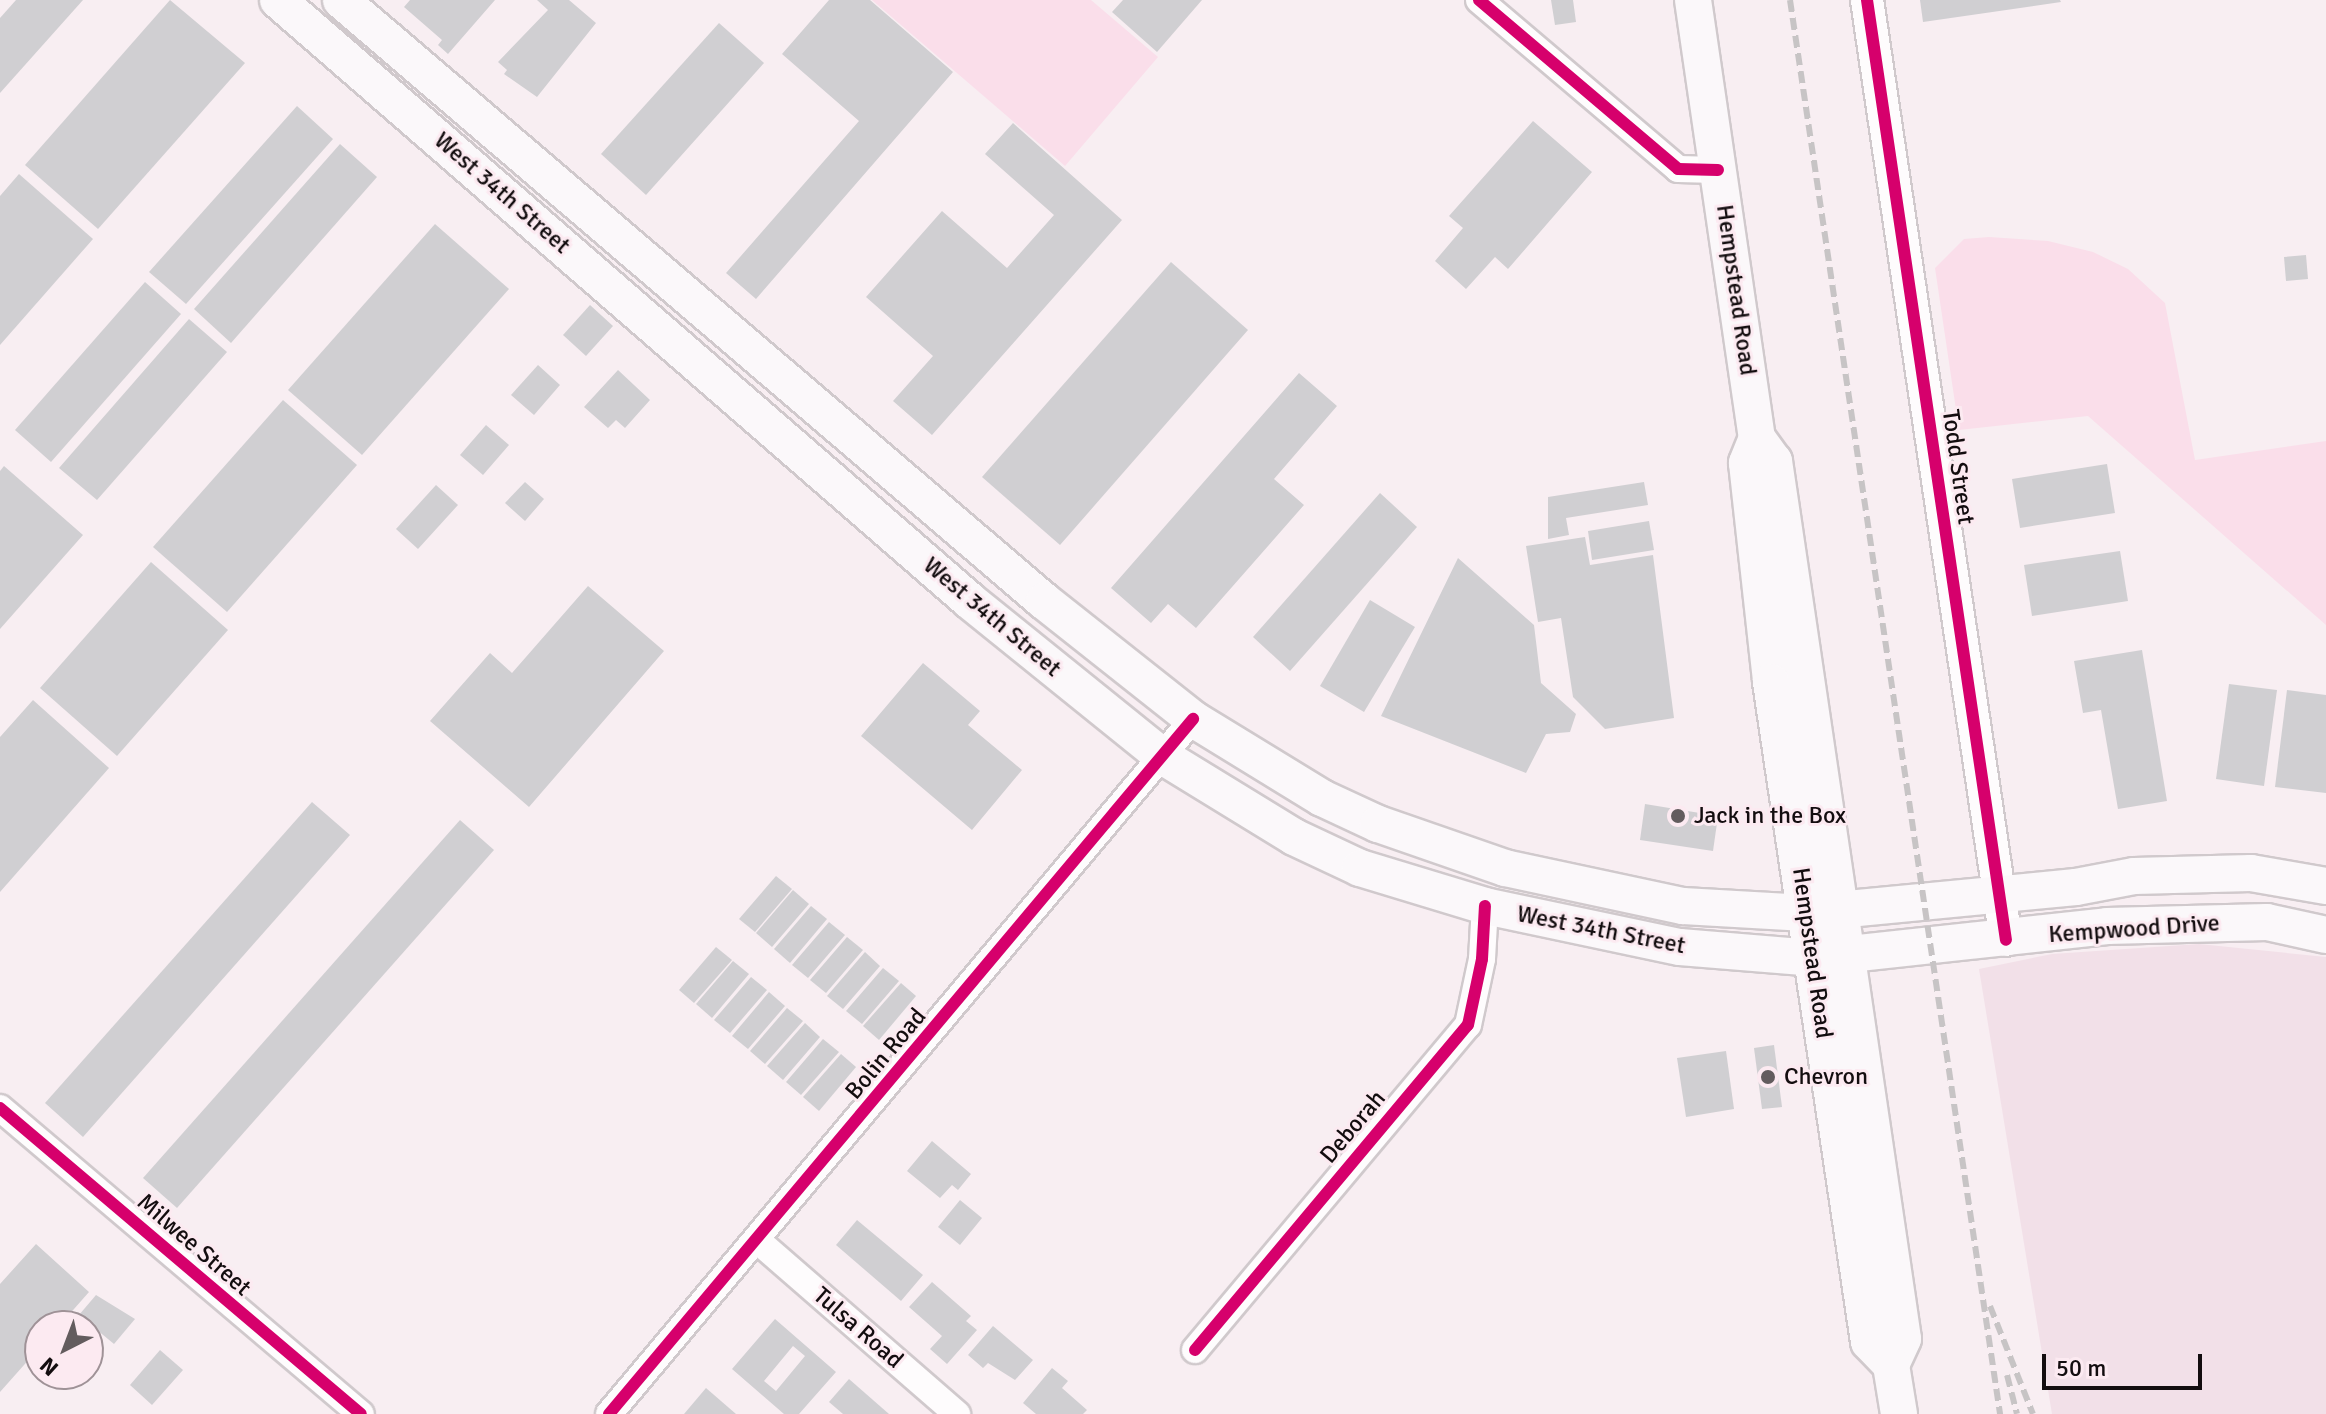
<!DOCTYPE html>
<html>
<head>
<meta charset="utf-8">
<style>
	body { margin:0 }
	#map { position:relative; width:2326px; height:1414px; overflow:hidden; background:#f8eef2; font-family:Signika,sans-serif }
	div>[style] { position:absolute }
	[style*='--x'] { left:calc(var(--x)*1px); top:calc(var(--y)*1px); width:calc(var(--w)*1px); rotate:calc(var(--a)*1deg) }
	.built>* { inset:0; background:#f2e0e8 }
	.green>* { inset:0; background:#fadeea }
	.building>* { inset:0; background:#d0cfd2 }
	.roads { filter:drop-shadow(2px 0 #d0c9cc) drop-shadow(-2px 0 #d0c9cc) drop-shadow(0 2px #d0c9cc) drop-shadow(0 -2px #d0c9cc) }
	.minor>* { height:26px; margin:-13px; padding:0 13px; transform-origin:13px; border-radius:13px; background:#fefcfd }
	.tertiary>* { height:32px; margin:-16px; padding:0 16px; transform-origin:16px; border-radius:16px; background:#fefcfd }
	.secondary>* { height:36px; margin:-18px; padding:0 18px; transform-origin:18px; border-radius:18px; background:#fbf8fa }
	.rail>* { height:6px; margin-top:-3px; transform-origin:0; background:repeating-linear-gradient(90deg,#c7c4c5 0 12px,transparent 0 18px) }
	.cycleway>* { height:12px; margin:-6px; padding:0 6px; transform-origin:6px; border-radius:6px; background:#d6006c }
	.dots>* { width:22px; height:22px; translate:-50% -50%; box-sizing:border-box; border:4px solid #fceaf1; border-radius:50% }
	span { translate:-50% -50%; white-space:nowrap; text-align:center; line-height:1.15; -webkit-text-stroke:6px #fceaf1; paint-order:stroke }
	.street-label { font-size:24px; color:#130d0f }
	.poi-label { font-size:24px; color:#130d0f }
	.left { translate:0 -50%; text-align:left }
	.north { position:absolute; left:24px; top:1310px; width:80px; height:80px; box-sizing:border-box; background:#fceaf1; border:2px solid #9f9297; border-radius:50%; rotate:222deg; font-size:22px; font-weight:700; line-height:32px; text-align:center; color:#130d0f }
	.north::after { content:''; display:block; margin:auto; width:28px; height:36px; background:#635c5e; clip-path:polygon(50% 0,100% 100%,50% 72%,0 100%) }
	.scale { position:absolute; left:2042px; top:1354px; width:160px; height:36px; box-sizing:border-box; border:4px solid #130d0f; border-top:0; padding-left:10px; font-size:24px; line-height:28px; white-space:nowrap; color:#130d0f; -webkit-text-stroke:6px #fceaf1; paint-order:stroke }
</style>
</head>
<body>
<div id="map">
	<div class="built">
		<i style="clip-path:polygon(2199px 944px,2326px 957px,2326px 1414px,2052px 1414px,1979px 969px,2052px 954px)"></i>
	</div>
	<div class="green">
		<i style="clip-path:polygon(872px 0,1091px 0,1158px 57px,1065px 166px)"></i>
		<i style="clip-path:polygon(1989px 237px,2048px 241px,2093px 252px,2128px 269px,2165px 303px,2195px 460px,2326px 441px,2326px 625px,2088px 416px,1959px 430px,1935px 268px,1964px 239px)"></i>
	</div>
	<div class="building">
		<i style="clip-path:polygon(16px 0,83px 0,0 93px,0 18px)"></i>
		<i style="clip-path:polygon(170px 0,245px 63px,98px 229px,25px 165px)"></i>
		<i style="clip-path:polygon(410px 0,495px 0,448px 54px,438px 45px,442px 40px,404px 7px)"></i>
		<i style="clip-path:polygon(537px 0,569px 0,596px 23px,537px 97px,504px 74px,507px 70px,498px 62px,548px 10px)"></i>
		<i style="clip-path:polygon(829px 0,870px 0,953px 72px,756px 299px,726px 273px,859px 121px,782px 54px)"></i>
		<i style="clip-path:polygon(1123px 0,1202px 0,1157px 52px,1112px 12px)"></i>
		<i style="clip-path:polygon(1551px 0,1573px 0,1576px 22px,1555px 25px)"></i>
		<i style="clip-path:polygon(1920px 0,2060px 0,2061px 2px,1923px 22px)"></i>
		<i style="clip-path:polygon(719px 23px,764px 63px,646px 195px,601px 154px)"></i>
		<i style="clip-path:polygon(297px 106px,333px 139px,186px 304px,149px 272px)"></i>
		<i style="clip-path:polygon(1533px 121px,1592px 172px,1508px 269px,1495px 257px,1466px 289px,1435px 261px,1463px 228px,1449px 216px)"></i>
		<i style="clip-path:polygon(1013px 123px,1122px 220px,932px 435px,893px 401px,933px 356px,866px 297px,942px 211px,1007px 268px,1054px 215px,985px 154px)"></i>
		<i style="clip-path:polygon(340px 144px,377px 177px,231px 343px,194px 309px)"></i>
		<i style="clip-path:polygon(19px 174px,93px 239px,0 345px,0 196px)"></i>
		<i style="clip-path:polygon(435px 224px,509px 289px,362px 455px,288px 390px)"></i>
		<i style="clip-path:polygon(2306px 255px,2308px 279px,2286px 281px,2284px 257px)"></i>
		<i style="clip-path:polygon(1171px 262px,1248px 330px,1060px 545px,982px 477px)"></i>
		<i style="clip-path:polygon(145px 282px,181px 314px,51px 462px,15px 430px)"></i>
		<i style="clip-path:polygon(590px 305px,613px 326px,586px 356px,563px 335px)"></i>
		<i style="clip-path:polygon(189px 319px,227px 352px,97px 500px,59px 468px)"></i>
		<i style="clip-path:polygon(538px 365px,560px 385px,534px 415px,511px 395px)"></i>
		<i style="clip-path:polygon(618px 370px,650px 400px,625px 428px,616px 420px,608px 428px,584px 407px)"></i>
		<i style="clip-path:polygon(1299px 373px,1337px 406px,1274px 479px,1304px 505px,1196px 628px,1168px 604px,1151px 623px,1111px 588px)"></i>
		<i style="clip-path:polygon(283px 400px,357px 465px,227px 612px,153px 547px)"></i>
		<i style="clip-path:polygon(486px 425px,509px 445px,483px 475px,460px 455px)"></i>
		<i style="clip-path:polygon(2107px 464px,2115px 513px,2020px 528px,2012px 479px)"></i>
		<i style="clip-path:polygon(4px 466px,83px 535px,0 629px,0 471px)"></i>
		<i style="clip-path:polygon(525px 482px,544px 499px,525px 521px,505px 503px)"></i>
		<i style="clip-path:polygon(1644px 482px,1648px 505px,1566px 518px,1569px 535px,1548px 539px,1548px 497px)"></i>
		<i style="clip-path:polygon(436px 485px,458px 505px,418px 549px,396px 529px)"></i>
		<i style="clip-path:polygon(1380px 493px,1417px 527px,1290px 671px,1253px 637px)"></i>
		<i style="clip-path:polygon(1649px 521px,1654px 550px,1592px 560px,1588px 531px)"></i>
		<i style="clip-path:polygon(1585px 537px,1590px 565px,1653px 555px,1674px 718px,1605px 729px,1573px 697px,1561px 618px,1538px 622px,1526px 546px)"></i>
		<i style="clip-path:polygon(2120px 551px,2128px 601px,2032px 616px,2024px 565px)"></i>
		<i style="clip-path:polygon(1458px 558px,1534px 625px,1541px 683px,1576px 714px,1570px 732px,1546px 734px,1526px 773px,1381px 716px)"></i>
		<i style="clip-path:polygon(151px 562px,228px 630px,117px 756px,40px 688px)"></i>
		<i style="clip-path:polygon(588px 586px,664px 651px,529px 807px,430px 721px,490px 653px,512px 673px)"></i>
		<i style="clip-path:polygon(1370px 600px,1415px 627px,1364px 712px,1320px 686px)"></i>
		<i style="clip-path:polygon(2142px 650px,2167px 801px,2118px 809px,2101px 710px,2083px 713px,2074px 661px)"></i>
		<i style="clip-path:polygon(923px 663px,980px 711px,968px 725px,1022px 770px,972px 830px,861px 736px)"></i>
		<i style="clip-path:polygon(2229px 684px,2277px 690px,2264px 786px,2216px 779px)"></i>
		<i style="clip-path:polygon(2287px 690px,2326px 695px,2326px 793px,2275px 787px)"></i>
		<i style="clip-path:polygon(33px 700px,109px 768px,0 892px,0 737px)"></i>
		<i style="clip-path:polygon(312px 802px,350px 835px,83px 1137px,45px 1103px)"></i>
		<i style="clip-path:polygon(1645px 804px,1718px 816px,1713px 851px,1640px 840px)"></i>
		<i style="clip-path:polygon(460px 820px,494px 850px,177px 1208px,143px 1178px)"></i>
		<i style="clip-path:polygon(776px 876px,792px 889px,755px 932px,739px 919px)"></i>
		<i style="clip-path:polygon(793px 890px,809px 904px,772px 947px,756px 933px)"></i>
		<i style="clip-path:polygon(811px 906px,827px 919px,790px 963px,774px 949px)"></i>
		<i style="clip-path:polygon(829px 922px,845px 935px,808px 978px,792px 965px)"></i>
		<i style="clip-path:polygon(847px 937px,863px 950px,826px 993px,810px 980px)"></i>
		<i style="clip-path:polygon(716px 947px,732px 960px,694px 1003px,679px 990px)"></i>
		<i style="clip-path:polygon(865px 952px,880px 966px,843px 1009px,827px 996px)"></i>
		<i style="clip-path:polygon(733px 961px,749px 974px,712px 1018px,696px 1004px)"></i>
		<i style="clip-path:polygon(883px 968px,899px 981px,862px 1024px,846px 1011px)"></i>
		<i style="clip-path:polygon(751px 977px,767px 990px,730px 1033px,714px 1020px)"></i>
		<i style="clip-path:polygon(901px 983px,916px 996px,879px 1040px,863px 1026px)"></i>
		<i style="clip-path:polygon(769px 992px,785px 1006px,748px 1049px,732px 1036px)"></i>
		<i style="clip-path:polygon(787px 1008px,803px 1021px,765px 1064px,750px 1051px)"></i>
		<i style="clip-path:polygon(805px 1023px,820px 1037px,783px 1080px,767px 1066px)"></i>
		<i style="clip-path:polygon(823px 1039px,839px 1052px,801px 1095px,786px 1082px)"></i>
		<i style="clip-path:polygon(1774px 1045px,1782px 1107px,1762px 1109px,1754px 1048px)"></i>
		<i style="clip-path:polygon(1726px 1051px,1734px 1109px,1686px 1117px,1677px 1058px)"></i>
		<i style="clip-path:polygon(841px 1054px,856px 1067px,819px 1111px,803px 1097px)"></i>
		<i style="clip-path:polygon(932px 1141px,971px 1174px,958px 1190px,952px 1185px,940px 1198px,907px 1171px)"></i>
		<i style="clip-path:polygon(960px 1200px,982px 1218px,960px 1245px,938px 1227px)"></i>
		<i style="clip-path:polygon(857px 1220px,923px 1275px,901px 1301px,836px 1245px)"></i>
		<i style="clip-path:polygon(36px 1244px,89px 1292px,59px 1326px,40px 1326px,40px 1347px,0 1392px,0 1284px)"></i>
		<i style="clip-path:polygon(932px 1282px,971px 1316px,966px 1321px,977px 1330px,947px 1364px,930px 1349px,942px 1336px,909px 1307px)"></i>
		<i style="clip-path:polygon(96px 1295px,135px 1319px,114px 1344px,79px 1315px)"></i>
		<i style="clip-path:polygon(evenodd,775px 1319px,836px 1372px,799px 1414px,784px 1414px,732px 1369px,775px 1319px,793px 1346px,805px 1356px,776px 1391px,764px 1381px,793px 1346px)"></i>
		<i style="clip-path:polygon(993px 1326px,1033px 1360px,1015px 1380px,988px 1363px,983px 1368px,968px 1355px)"></i>
		<i style="clip-path:polygon(160px 1350px,183px 1370px,152px 1405px,130px 1385px)"></i>
		<i style="clip-path:polygon(1052px 1368px,1068px 1381px,1062px 1388px,1087px 1410px,1083px 1414px,1036px 1414px,1023px 1403px)"></i>
		<i style="clip-path:polygon(849px 1379px,889px 1414px,843px 1414px,829px 1402px)"></i>
		<i style="clip-path:polygon(706px 1388px,736px 1414px,684px 1414px)"></i>
	</div>
	<div class="roads">
		<div class="minor">
			<i style="--x:1479;--y:0;--w:261;--a:40.3"></i>
			<i style="--x:1678;--y:169;--w:40;--a:1.4"></i>
			<i style="--x:0;--y:1108;--w:473;--a:40.3"></i>
			<i style="--x:758;--y:1241;--w:264;--a:41"></i>
			<i style="--x:1195;--y:1350;--w:424;--a:-50"></i>
			<i style="--x:1468;--y:1025;--w:67;--a:-78"></i>
			<i style="--x:1482;--y:959;--w:53;--a:-86.8"></i>
			<i style="--x:609;--y:1414;--w:908;--a:-49.96"></i>
		</div>
		<div class="tertiary">
			<i style="--x:1867;--y:0;--w:950;--a:81.59"></i>
		</div>
		<div class="secondary">
			<i style="--x:278;--y:0;--w:917;--a:40.97"></i>
			<i style="--x:970;--y:601;--w:247;--a:38.9"></i>
			<i style="--x:1162;--y:756;--w:155;--a:31.5"></i>
			<i style="--x:1294;--y:837;--w:73;--a:25.2"></i>
			<i style="--x:1360;--y:868;--w:131;--a:16.9"></i>
			<i style="--x:1485;--y:906;--w:199;--a:11.9"></i>
			<i style="--x:1680;--y:947;--w:133;--a:4.7"></i>
			<i style="--x:1813;--y:958;--w:296;--a:-6.2"></i>
			<i style="--x:2107;--y:926;--w:160;--a:-1.4"></i>
			<i style="--x:2267;--y:922;--w:60;--a:12.4"></i>
			<i style="--x:341;--y:0;--w:925;--a:40.53"></i>
			<i style="--x:1044;--y:601;--w:190;--a:38.4"></i>
			<i style="--x:1193;--y:719;--w:151;--a:31.5"></i>
			<i style="--x:1322;--y:798;--w:62;--a:24.9"></i>
			<i style="--x:1378;--y:824;--w:134;--a:19.1"></i>
			<i style="--x:1505;--y:868;--w:182;--a:12.1"></i>
			<i style="--x:1683;--y:906;--w:123;--a:3.3"></i>
			<i style="--x:1806;--y:913;--w:271;--a:-5.5"></i>
			<i style="--x:2076;--y:887;--w:59;--a:-10.7"></i>
			<i style="--x:2134;--y:876;--w:117;--a:-1.5"></i>
			<i style="--x:2251;--y:873;--w:76;--a:9.8"></i>
			<i style="--x:1693;--y:0;--w:443;--a:81.7"></i>
			<i style="--x:1757;--y:438;--w:29;--a:54"></i>
			<i style="--x:1774;--y:461;--w:887;--a:81.64"></i>
			<i style="--x:1903;--y:1339;--w:29;--a:115"></i>
			<i style="--x:1757;--y:438;--w:27;--a:112"></i>
			<i style="--x:1747;--y:463;--w:220;--a:83.7"></i>
			<i style="--x:1771;--y:682;--w:667;--a:81.55"></i>
			<i style="--x:1869;--y:1342;--w:32;--a:46"></i>
			<i style="--x:1891;--y:1365;--w:50;--a:80.7"></i>
		</div>
	</div>
	<div class="rail">
		<i style="--x:1790;--y:0;--w:1430;--a:81.55"></i>
		<i style="--x:1990;--y:1306;--w:116;--a:68.3"></i>
		<i style="--x:2007;--y:1375;--w:40;--a:75.6"></i>
	</div>
	<div class="cycleway">
		<i style="--x:1479;--y:0;--w:261;--a:40.3"></i>
		<i style="--x:1678;--y:169;--w:40;--a:1.4"></i>
		<i style="--x:1867;--y:0;--w:950;--a:81.59"></i>
		<i style="--x:0;--y:1108;--w:473;--a:40.3"></i>
		<i style="--x:1195;--y:1350;--w:424;--a:-50"></i>
		<i style="--x:1468;--y:1025;--w:67;--a:-78"></i>
		<i style="--x:1482;--y:959;--w:53;--a:-86.8"></i>
		<i style="--x:609;--y:1414;--w:908;--a:-49.96"></i>
	</div>
	<div class="dots">
		<i style="left:1678px;top:816px;background:#635c5e"></i>
		<i style="left:1768px;top:1077px;background:#635c5e"></i>
	</div>
	<div class="street-label">
		<span style="left:502px;top:193px;rotate:41deg">West 34th Street</span>
		<span style="left:1736px;top:290px;rotate:82deg">Hempstead Road</span>
		<span style="left:1958px;top:467px;rotate:82deg">Todd Street</span>
		<span style="left:992px;top:617px;rotate:40deg">West 34th Street</span>
		<span style="left:2134px;top:929px;rotate:-4deg">Kempwood Drive</span>
		<span style="left:1601px;top:930px;rotate:11deg">West 34th Street</span>
		<span style="left:1812px;top:953px;rotate:82deg">Hempstead Road</span>
		<span style="left:886px;top:1054px;rotate:-50deg">Bolin Road</span>
		<span style="left:1353px;top:1127px;rotate:-50deg">Deborah</span>
		<span style="left:194px;top:1245px;rotate:41deg">Milwee Street</span>
		<span style="left:858px;top:1328px;rotate:41deg">Tulsa Road</span>
	</div>
	<div class="poi-label">
		<span class="left" style="left:1694px;top:816px">Jack in the Box</span>
		<span class="left" style="left:1784px;top:1077px">Chevron</span>
	</div>
	<div class="north">N</div>
	<div class="scale">50 m</div>
</div>
</body>
</html>
